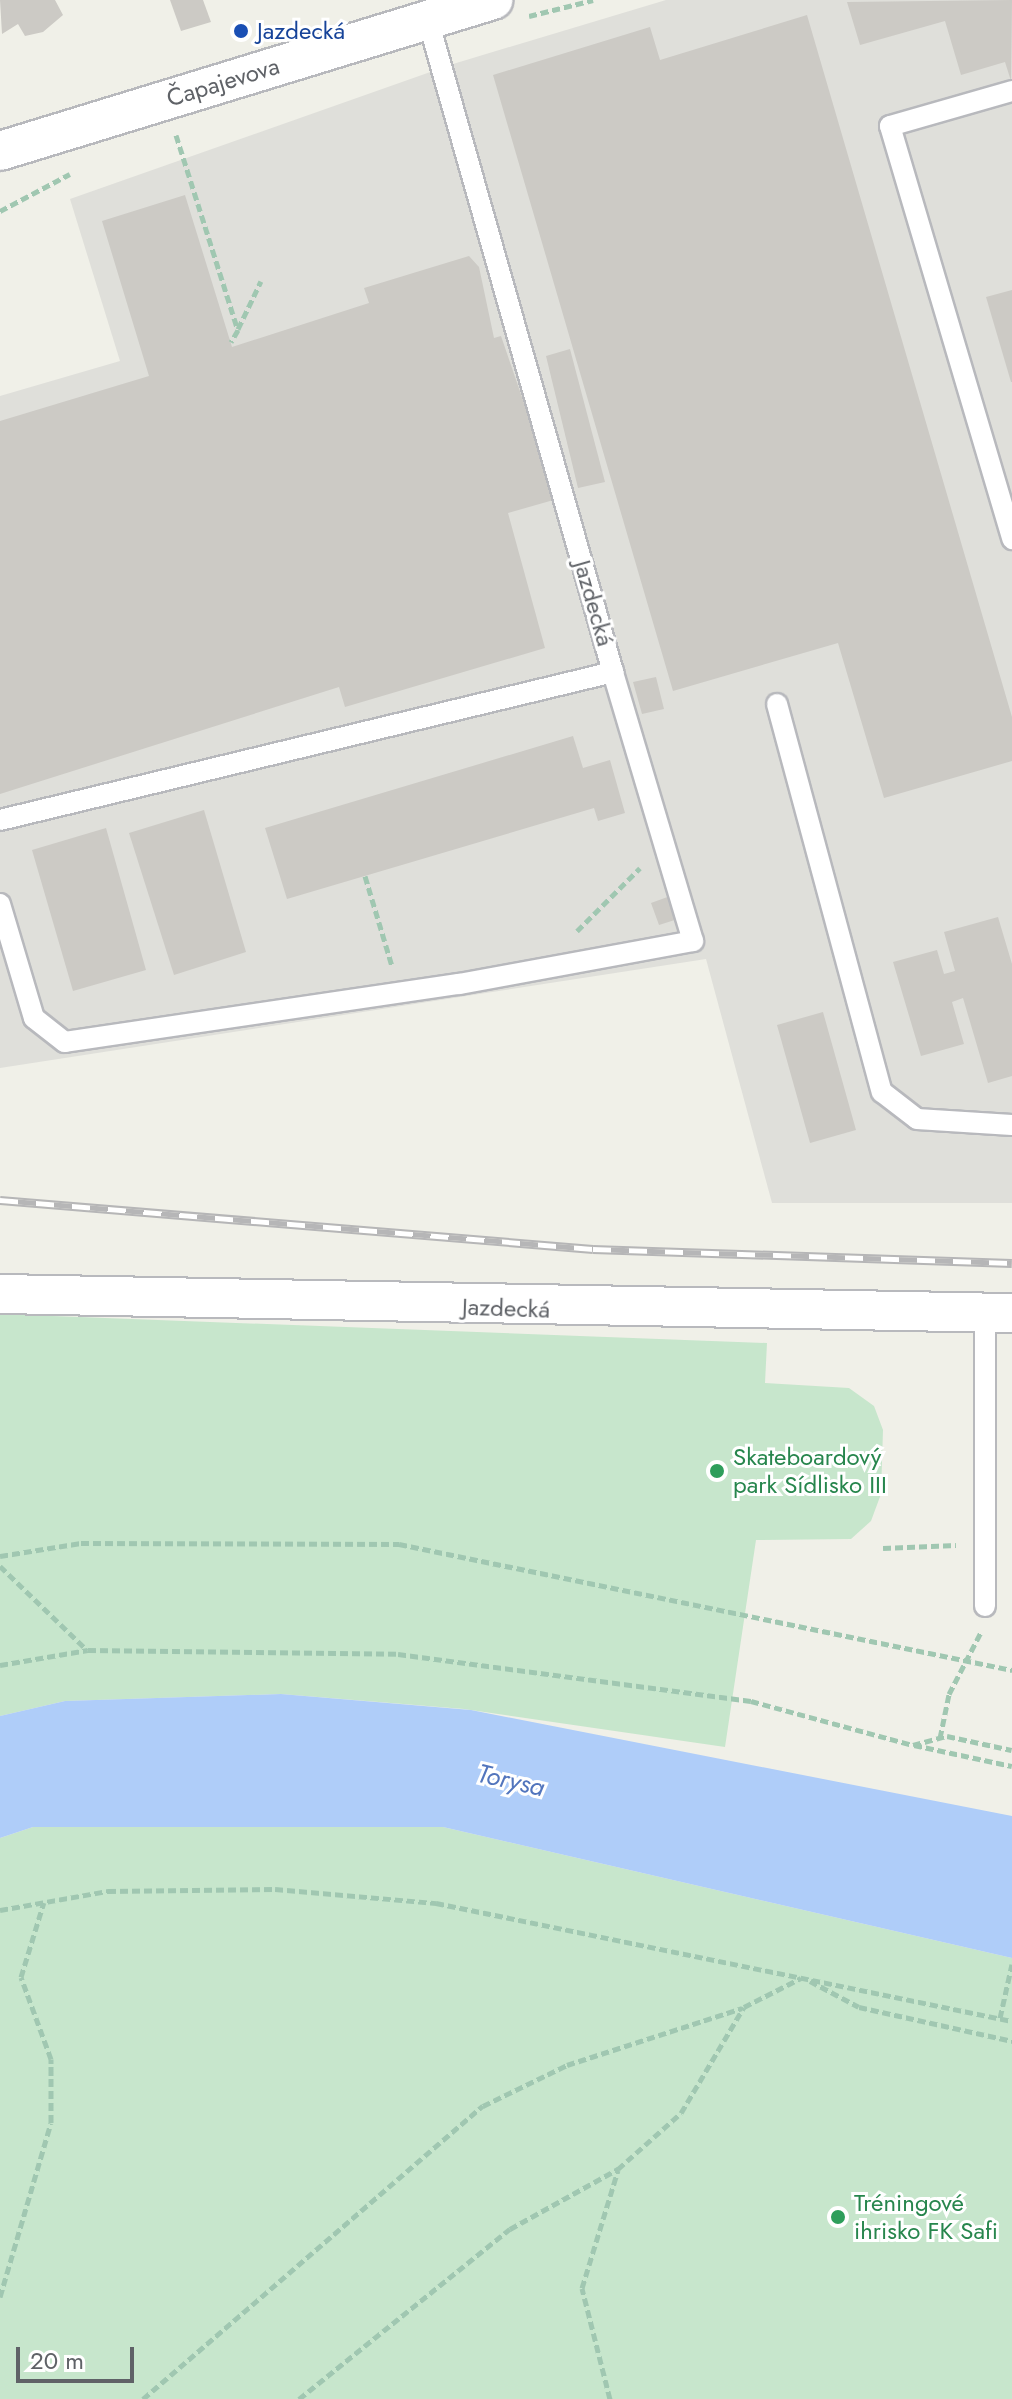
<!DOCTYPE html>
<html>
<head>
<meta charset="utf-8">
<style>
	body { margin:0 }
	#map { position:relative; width:1012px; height:2399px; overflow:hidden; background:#f0f0e8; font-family:Jost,sans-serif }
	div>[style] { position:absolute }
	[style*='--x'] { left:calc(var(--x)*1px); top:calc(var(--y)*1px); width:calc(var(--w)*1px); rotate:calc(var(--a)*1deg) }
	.industrial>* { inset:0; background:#dfdfda }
	.green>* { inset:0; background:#c7e6cc }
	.water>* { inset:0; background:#afcdf9 }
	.building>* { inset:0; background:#cccac5 }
	.path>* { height:5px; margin-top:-2.5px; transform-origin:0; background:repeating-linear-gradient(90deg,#a0c7b1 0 8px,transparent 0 12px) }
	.roads { filter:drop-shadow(2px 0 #b8b9bd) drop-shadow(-2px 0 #b8b9bd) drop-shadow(0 2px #b8b9bd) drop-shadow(0 -2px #b8b9bd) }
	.lane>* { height:20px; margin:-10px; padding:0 10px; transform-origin:10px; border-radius:10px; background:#fff }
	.street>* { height:38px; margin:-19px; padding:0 19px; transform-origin:19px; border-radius:19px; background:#fff }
	.rail>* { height:9px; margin-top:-4.5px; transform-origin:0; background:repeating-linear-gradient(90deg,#fff 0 18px,#b6b6b7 0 36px); box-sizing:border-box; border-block:2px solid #b6b6b7 }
	.dots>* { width:22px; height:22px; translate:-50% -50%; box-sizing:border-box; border:4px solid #fff; border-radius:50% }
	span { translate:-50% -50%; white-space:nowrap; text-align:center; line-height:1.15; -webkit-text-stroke:6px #fff; paint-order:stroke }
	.transit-label { font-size:24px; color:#164399 }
	.left { translate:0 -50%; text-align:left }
	.street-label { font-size:24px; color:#5f6267 }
	.leisure-label { font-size:24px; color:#27864d }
	.water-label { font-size:26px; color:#5275bd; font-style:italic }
	.scale { position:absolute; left:16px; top:2347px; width:118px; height:36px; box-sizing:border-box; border:4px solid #5f6267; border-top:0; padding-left:10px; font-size:24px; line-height:28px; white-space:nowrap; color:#5f6267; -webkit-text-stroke:6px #fff; paint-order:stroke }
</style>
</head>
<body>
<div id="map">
	<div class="industrial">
		<i style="clip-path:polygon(666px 0,1012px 0,1012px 1203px,772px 1203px,706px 959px,0 1068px,0 396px,120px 361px,70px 199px,453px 64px)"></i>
	</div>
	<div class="green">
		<i style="clip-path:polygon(0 1314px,767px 1343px,765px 1383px,849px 1388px,874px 1406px,883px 1430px,881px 1494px,871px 1521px,851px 1539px,756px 1540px,725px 1747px,464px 1709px,281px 1694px,65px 1701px,0 1716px)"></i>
		<i style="clip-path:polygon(33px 1827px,443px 1827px,1012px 1958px,1012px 2399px,0 2399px,0 1838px)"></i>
	</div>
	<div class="water">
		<i style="clip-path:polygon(281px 1694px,471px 1710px,1012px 1816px,1012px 1958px,443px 1827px,33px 1827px,0 1838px,0 1716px,65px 1701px)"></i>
	</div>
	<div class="building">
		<i style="clip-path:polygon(0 0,55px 0,63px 15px,43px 32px,25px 36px,18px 24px,2px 34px)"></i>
		<i style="clip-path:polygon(170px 0,203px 0,211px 22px,181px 31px)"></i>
		<i style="clip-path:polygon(1012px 0,1011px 81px,1005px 62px,961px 75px,945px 21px,860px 45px,847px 2px)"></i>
		<i style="clip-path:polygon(807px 15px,1012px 717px,1012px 761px,884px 798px,838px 643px,673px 691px,493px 75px,650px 27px,660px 60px)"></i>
		<i style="clip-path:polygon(185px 195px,232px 347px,369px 303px,364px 288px,469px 256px,479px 267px,494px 338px,501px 336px,557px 499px,508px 513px,545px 648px,345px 707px,339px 687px,0 794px,0 421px,149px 376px,102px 221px)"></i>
		<i style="clip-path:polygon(1012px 290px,1012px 382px,1011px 382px,986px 297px)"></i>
		<i style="clip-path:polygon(570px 349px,605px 482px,578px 488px,546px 356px)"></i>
		<i style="clip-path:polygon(656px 677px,664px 709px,642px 714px,633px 682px)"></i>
		<i style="clip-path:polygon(573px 736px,583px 768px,610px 760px,625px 813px,598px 821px,594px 808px,287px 899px,265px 828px)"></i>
		<i style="clip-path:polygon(204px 810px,246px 952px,174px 975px,129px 833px)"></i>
		<i style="clip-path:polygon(106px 828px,146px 970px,73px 991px,32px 850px)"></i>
		<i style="clip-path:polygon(673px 895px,681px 918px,659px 925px,651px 903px)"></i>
		<i style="clip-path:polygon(998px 917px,1012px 964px,1012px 1076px,988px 1083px,963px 998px,952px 1002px,964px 1044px,921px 1056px,893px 962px,937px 950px,944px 974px,955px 971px,944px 932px)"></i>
		<i style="clip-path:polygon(823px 1012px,856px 1130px,810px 1143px,777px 1025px)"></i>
	</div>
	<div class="path">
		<i style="--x:529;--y:16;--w:66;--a:-14"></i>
		<i style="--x:176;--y:135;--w:205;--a:72.4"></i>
		<i style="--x:238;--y:330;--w:14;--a:120"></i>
		<i style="--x:0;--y:211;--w:79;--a:-27.9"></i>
		<i style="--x:238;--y:329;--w:53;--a:-64.4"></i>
		<i style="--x:365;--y:876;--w:94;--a:73.3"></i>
		<i style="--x:577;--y:931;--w:89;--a:-45"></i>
		<i style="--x:883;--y:1548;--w:73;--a:-2.4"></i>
		<i style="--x:0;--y:1556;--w:82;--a:-9.1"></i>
		<i style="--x:81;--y:1543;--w:318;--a:0.2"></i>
		<i style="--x:399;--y:1544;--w:626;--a:11.62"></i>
		<i style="--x:0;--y:1566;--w:121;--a:44"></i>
		<i style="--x:0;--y:1665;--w:89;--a:-9.7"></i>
		<i style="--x:88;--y:1650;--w:310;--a:0.7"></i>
		<i style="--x:398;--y:1654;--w:356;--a:7.6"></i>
		<i style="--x:751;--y:1701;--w:168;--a:15.2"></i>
		<i style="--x:913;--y:1745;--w:35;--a:-15"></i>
		<i style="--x:947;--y:1736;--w:66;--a:12.2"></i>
		<i style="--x:940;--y:1738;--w:45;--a:-78.4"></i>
		<i style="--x:949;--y:1694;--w:70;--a:-62.7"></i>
		<i style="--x:914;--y:1745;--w:100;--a:12.1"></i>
		<i style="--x:0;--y:1910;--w:110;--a:-10"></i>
		<i style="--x:108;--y:1891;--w:167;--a:-0.7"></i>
		<i style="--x:275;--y:1889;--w:162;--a:5"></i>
		<i style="--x:436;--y:1903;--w:588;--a:11.58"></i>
		<i style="--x:810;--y:1981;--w:55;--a:28"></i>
		<i style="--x:859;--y:2007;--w:157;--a:12.5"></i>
		<i style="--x:1000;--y:2018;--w:55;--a:-77.5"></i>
		<i style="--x:0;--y:2297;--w:181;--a:-73.7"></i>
		<i style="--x:51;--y:2123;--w:64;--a:-90"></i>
		<i style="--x:51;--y:2059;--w:87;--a:-110.1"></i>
		<i style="--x:21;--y:1977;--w:78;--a:-73"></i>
		<i style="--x:143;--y:2399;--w:449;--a:-40.8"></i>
		<i style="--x:483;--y:2106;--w:93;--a:-26"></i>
		<i style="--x:567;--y:2065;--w:184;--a:-18"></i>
		<i style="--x:299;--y:2399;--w:271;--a:-38.9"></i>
		<i style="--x:510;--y:2229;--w:124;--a:-29.1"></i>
		<i style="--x:618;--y:2169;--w:84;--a:-41.6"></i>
		<i style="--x:681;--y:2113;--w:123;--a:-59.3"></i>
		<i style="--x:744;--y:2007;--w:64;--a:-27"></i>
		<i style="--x:610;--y:2399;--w:114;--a:-104.2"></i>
		<i style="--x:582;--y:2288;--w:123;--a:-73"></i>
	</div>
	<div class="roads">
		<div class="lane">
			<i style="--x:1012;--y:91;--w:127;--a:164"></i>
			<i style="--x:890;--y:126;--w:431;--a:73.5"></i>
			<i style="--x:777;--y:704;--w:402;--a:74.9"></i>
			<i style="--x:882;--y:1092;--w:44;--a:37.6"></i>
			<i style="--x:917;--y:1119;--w:95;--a:3.6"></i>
			<i style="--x:0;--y:820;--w:631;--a:-13.57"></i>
			<i style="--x:613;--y:672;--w:678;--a:-105.84"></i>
			<i style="--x:0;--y:904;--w:119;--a:73.4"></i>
			<i style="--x:34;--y:1018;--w:39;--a:38"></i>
			<i style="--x:65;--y:1042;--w:398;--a:-8.4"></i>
			<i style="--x:459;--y:984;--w:238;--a:-10.4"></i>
			<i style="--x:693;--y:941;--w:281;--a:-106.6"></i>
			<i style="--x:985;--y:1606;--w:293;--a:-90"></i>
		</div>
		<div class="street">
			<i style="--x:0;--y:151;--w:516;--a:-17.03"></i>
			<i style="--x:0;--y:1294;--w:1012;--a:1.08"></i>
		</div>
	</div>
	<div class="rail">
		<i style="--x:0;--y:1200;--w:595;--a:4.72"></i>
		<i style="--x:593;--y:1249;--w:419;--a:1.9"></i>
	</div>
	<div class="dots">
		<i style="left:241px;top:31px;background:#1a4fb4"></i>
		<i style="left:717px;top:1471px;background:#2e9e5b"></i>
		<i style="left:838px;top:2217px;background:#2e9e5b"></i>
	</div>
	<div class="transit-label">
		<span class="left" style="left:257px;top:31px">Jazdecká</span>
	</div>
	<div class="street-label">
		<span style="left:223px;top:82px;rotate:-17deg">Čapajevova</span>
		<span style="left:594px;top:603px;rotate:74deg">Jazdecká</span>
		<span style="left:506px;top:1308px;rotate:2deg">Jazdecká</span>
	</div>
	<div class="leisure-label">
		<span class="left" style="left:733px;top:1471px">Skateboardový<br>park Sídlisko III</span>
		<span class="left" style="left:854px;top:2217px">Tréningové<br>ihrisko FK Safi</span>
	</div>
	<div class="water-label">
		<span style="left:511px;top:1781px;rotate:13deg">Torysa</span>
	</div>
	<div class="scale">20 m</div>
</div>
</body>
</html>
